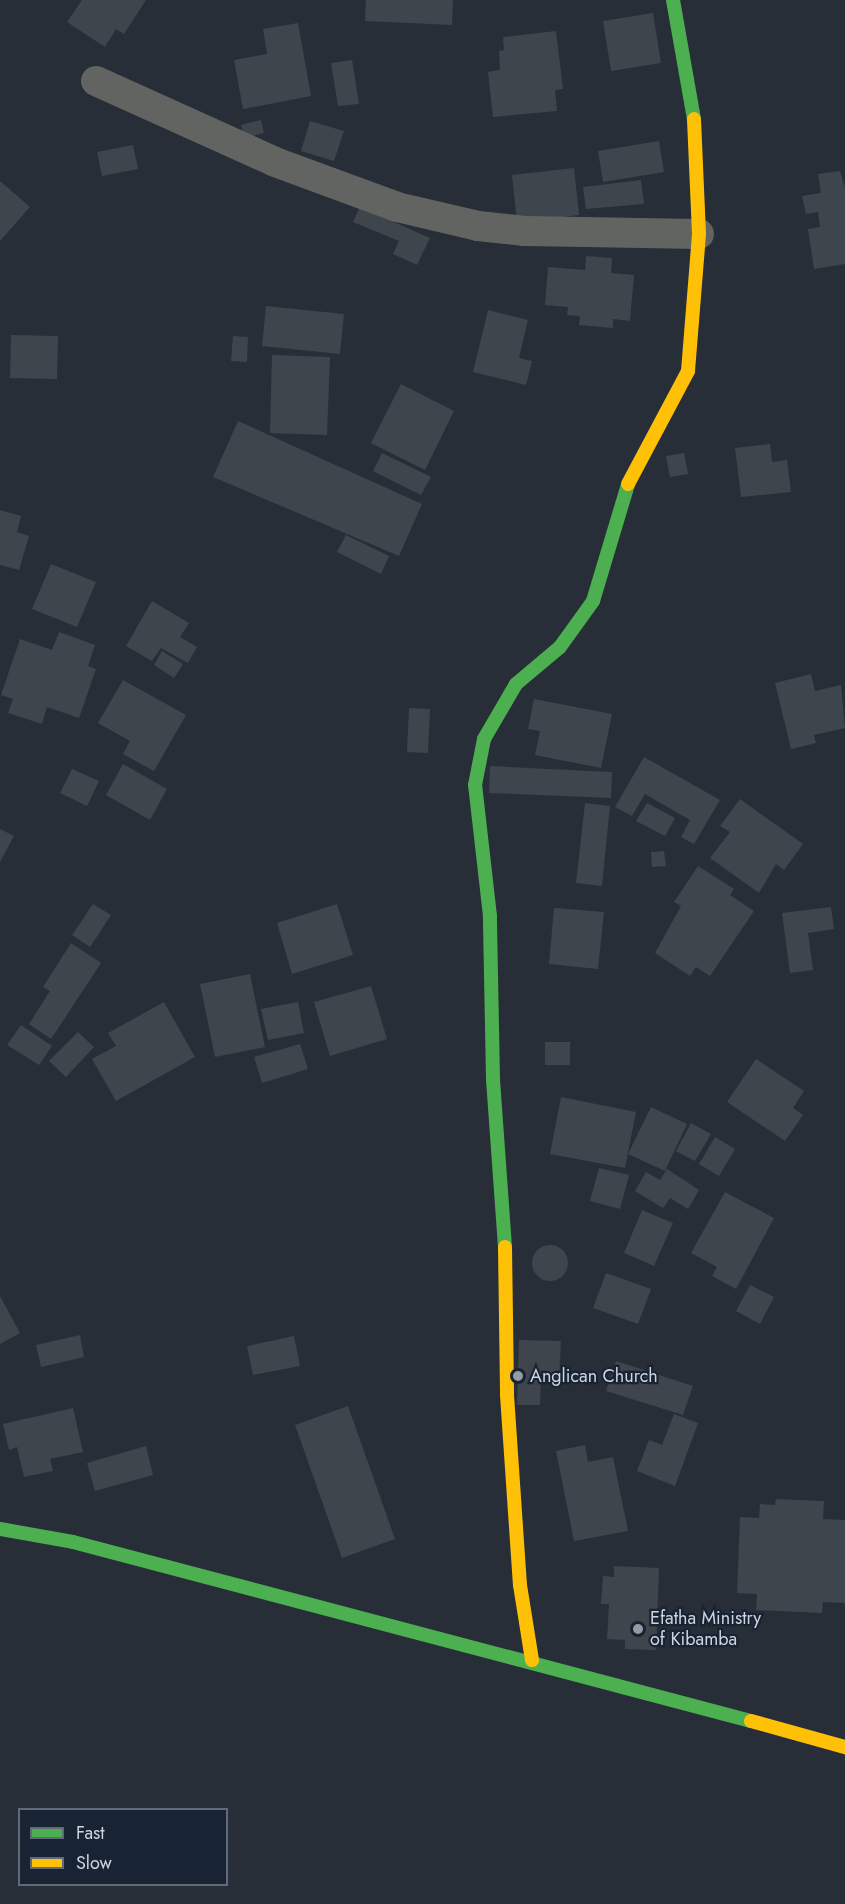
<!DOCTYPE html>
<html>
<head>
<meta charset="utf-8">
<style>
	body { margin:0 }
	#map { position:relative; width:845px; height:1904px; overflow:hidden; background:#272e37; font-family:Jost,sans-serif }
	div>[style] { position:absolute }
	[style*='--x'] { left:calc(var(--x)*1px); top:calc(var(--y)*1px); width:calc(var(--w)*1px); rotate:calc(var(--a)*1deg) }
	.building>* { inset:0; background:#3f454c }
	.round { border-radius:50% }
	.street>* { height:30px; margin:-15px; padding:0 15px; transform-origin:15px; border-radius:15px; background:#626462 }
	.fast>* { height:14px; margin:-7px; padding:0 7px; transform-origin:7px; border-radius:7px; background:#4caf50 }
	.slow>* { height:14px; margin:-7px; padding:0 7px; transform-origin:7px; border-radius:7px; background:#ffc107 }
	.dots>* { width:16px; height:16px; translate:-50% -50%; box-sizing:border-box; border:3px solid #182333; border-radius:50% }
	span { translate:-50% -50%; white-space:nowrap; text-align:center; line-height:1.15; -webkit-text-stroke:4.5px #182333; paint-order:stroke }
	.poi-label { font-size:18px; color:#cdd5e0 }
	.left { translate:0 -50%; text-align:left }
	.legend { position:absolute; left:18px; top:1808px; width:210px; height:78px; box-sizing:border-box; background:#182333; border:2px solid #606a78; margin:0; padding:8px 10px; list-style:none; font-size:18px; color:#cdd5e0 }
	.legend li { display:flex; align-items:center; gap:12px; height:30px }
	.legend b { width:30px; border:2px solid #606a78 }
</style>
</head>
<body>
<div id="map">
	<div class="building">
		<i style="clip-path:polygon(82px 0,146px 0,124px 34px,116px 29px,105px 47px,67px 22px)"></i>
		<i style="clip-path:polygon(366px 0,453px 0,452px 25px,365px 21px)"></i>
		<i style="clip-path:polygon(653px 13px,661px 63px,611px 71px,603px 21px)"></i>
		<i style="clip-path:polygon(298px 23px,311px 96px,243px 109px,234px 60px,267px 54px,263px 29px)"></i>
		<i style="clip-path:polygon(556px 31px,563px 89px,555px 90px,557px 111px,493px 117px,488px 72px,500px 70px,499px 51px,504px 50px,503px 37px)"></i>
		<i style="clip-path:polygon(352px 60px,359px 104px,338px 106px,331px 63px)"></i>
		<i style="clip-path:polygon(261px 120px,264px 133px,244px 138px,241px 125px)"></i>
		<i style="clip-path:polygon(310px 121px,344px 131px,334px 161px,301px 151px)"></i>
		<i style="clip-path:polygon(659px 141px,664px 172px,603px 182px,598px 151px)"></i>
		<i style="clip-path:polygon(133px 145px,138px 169px,102px 176px,97px 152px)"></i>
		<i style="clip-path:polygon(574px 168px,579px 215px,517px 222px,512px 175px)"></i>
		<i style="clip-path:polygon(840px 171px,845px 188px,845px 264px,814px 269px,808px 229px,820px 227px,818px 212px,806px 214px,802px 196px,821px 193px,818px 174px)"></i>
		<i style="clip-path:polygon(641px 180px,644px 204px,586px 209px,583px 187px)"></i>
		<i style="clip-path:polygon(0 181px,30px 207px,0 241px)"></i>
		<i style="clip-path:polygon(360px 207px,430px 238px,417px 265px,393px 254px,399px 241px,353px 222px)"></i>
		<i style="clip-path:polygon(586px 256px,612px 258px,611px 273px,634px 275px,630px 321px,613px 319px,613px 328px,579px 325px,580px 316px,567px 315px,568px 307px,545px 305px,548px 267px,585px 270px)"></i>
		<i style="clip-path:polygon(266px 306px,344px 314px,340px 354px,262px 346px)"></i>
		<i style="clip-path:polygon(488px 310px,528px 320px,519px 358px,532px 361px,526px 385px,473px 372px)"></i>
		<i style="clip-path:polygon(11px 335px,58px 336px,57px 379px,10px 378px)"></i>
		<i style="clip-path:polygon(233px 336px,248px 337px,247px 362px,231px 361px)"></i>
		<i style="clip-path:polygon(272px 355px,330px 357px,327px 435px,270px 433px)"></i>
		<i style="clip-path:polygon(401px 384px,454px 411px,425px 470px,371px 443px)"></i>
		<i style="clip-path:polygon(238px 421px,422px 504px,399px 556px,213px 477px)"></i>
		<i style="clip-path:polygon(770px 444px,772px 462px,787px 460px,791px 492px,741px 497px,735px 448px)"></i>
		<i style="clip-path:polygon(382px 453px,431px 477px,421px 495px,373px 471px)"></i>
		<i style="clip-path:polygon(684px 453px,688px 474px,670px 477px,666px 456px)"></i>
		<i style="clip-path:polygon(0 510px,21px 516px,17px 532px,29px 536px,19px 570px,0 565px)"></i>
		<i style="clip-path:polygon(346px 535px,389px 556px,381px 574px,337px 552px)"></i>
		<i style="clip-path:polygon(51px 564px,96px 582px,77px 627px,32px 609px)"></i>
		<i style="clip-path:polygon(152px 601px,189px 623px,180px 637px,197px 647px,188px 663px,161px 648px,152px 661px,126px 646px)"></i>
		<i style="clip-path:polygon(59px 632px,95px 645px,88px 666px,96px 669px,79px 718px,47px 707px,42px 724px,8px 713px,13px 699px,1px 695px,20px 639px,52px 650px)"></i>
		<i style="clip-path:polygon(162px 651px,183px 664px,174px 678px,154px 665px)"></i>
		<i style="clip-path:polygon(811px 674px,815px 691px,841px 685px,845px 728px,814px 735px,816px 743px,791px 749px,775px 683px)"></i>
		<i style="clip-path:polygon(123px 680px,186px 715px,154px 771px,123px 754px,130px 741px,98px 723px)"></i>
		<i style="clip-path:polygon(534px 699px,612px 714px,601px 768px,535px 755px,540px 731px,528px 729px)"></i>
		<i style="clip-path:polygon(409px 708px,430px 709px,428px 753px,407px 752px)"></i>
		<i style="clip-path:polygon(644px 757px,720px 800px,694px 844px,681px 837px,690px 820px,645px 794px,632px 816px,615px 807px)"></i>
		<i style="clip-path:polygon(123px 764px,167px 789px,150px 820px,106px 795px)"></i>
		<i style="clip-path:polygon(490px 766px,612px 772px,611px 798px,489px 793px)"></i>
		<i style="clip-path:polygon(72px 769px,99px 781px,87px 806px,60px 793px)"></i>
		<i style="clip-path:polygon(740px 799px,803px 844px,784px 870px,776px 864px,759px 893px,710px 858px,730px 832px,720px 826px)"></i>
		<i style="clip-path:polygon(585px 803px,610px 806px,602px 886px,576px 883px)"></i>
		<i style="clip-path:polygon(647px 803px,675px 818px,665px 836px,636px 821px)"></i>
		<i style="clip-path:polygon(0 829px,14px 836px,0 862px)"></i>
		<i style="clip-path:polygon(664px 851px,666px 866px,652px 867px,651px 852px)"></i>
		<i style="clip-path:polygon(698px 866px,734px 889px,730px 895px,754px 911px,710px 976px,696px 967px,690px 976px,655px 953px,681px 906px,674px 902px)"></i>
		<i style="clip-path:polygon(93px 904px,111px 915px,90px 947px,72px 935px)"></i>
		<i style="clip-path:polygon(337px 904px,353px 955px,292px 974px,277px 923px)"></i>
		<i style="clip-path:polygon(831px 907px,834px 929px,808px 933px,813px 970px,790px 973px,782px 913px)"></i>
		<i style="clip-path:polygon(554px 908px,604px 912px,598px 969px,549px 964px)"></i>
		<i style="clip-path:polygon(71px 943px,101px 963px,51px 1039px,29px 1024px,50px 991px,43px 987px)"></i>
		<i style="clip-path:polygon(250px 974px,265px 1047px,215px 1057px,200px 984px)"></i>
		<i style="clip-path:polygon(371px 986px,387px 1039px,330px 1056px,314px 1002px)"></i>
		<i style="clip-path:polygon(164px 1002px,195px 1057px,116px 1101px,92px 1059px,116px 1046px,108px 1033px)"></i>
		<i style="clip-path:polygon(298px 1002px,304px 1033px,268px 1040px,261px 1009px)"></i>
		<i style="clip-path:polygon(21px 1025px,52px 1046px,39px 1065px,7px 1045px)"></i>
		<i style="clip-path:polygon(78px 1032px,94px 1047px,66px 1077px,49px 1061px)"></i>
		<i style="clip-path:polygon(545px 1042px,570px 1042px,570px 1065px,545px 1065px)"></i>
		<i style="clip-path:polygon(300px 1044px,308px 1069px,262px 1083px,254px 1057px)"></i>
		<i style="clip-path:polygon(756px 1059px,804px 1091px,793px 1108px,803px 1115px,785px 1141px,727px 1102px)"></i>
		<i style="clip-path:polygon(561px 1097px,636px 1112px,625px 1168px,550px 1154px)"></i>
		<i style="clip-path:polygon(651px 1107px,687px 1124px,665px 1171px,628px 1154px)"></i>
		<i style="clip-path:polygon(691px 1123px,711px 1134px,695px 1161px,676px 1151px)"></i>
		<i style="clip-path:polygon(715px 1137px,735px 1149px,719px 1176px,699px 1164px)"></i>
		<i style="clip-path:polygon(599px 1168px,629px 1175px,620px 1209px,590px 1201px)"></i>
		<i style="clip-path:polygon(667px 1169px,699px 1190px,688px 1209px,670px 1198px,663px 1208px,635px 1191px,646px 1172px,660px 1180px)"></i>
		<i style="clip-path:polygon(725px 1192px,774px 1218px,736px 1289px,712px 1276px,717px 1267px,691px 1253px)"></i>
		<i style="clip-path:polygon(642px 1210px,673px 1223px,654px 1266px,624px 1253px)"></i>
		<i class="round" style="left:532px;top:1245px;width:36px;height:36px"></i>
		<i style="clip-path:polygon(606px 1273px,651px 1289px,638px 1324px,593px 1308px)"></i>
		<i style="clip-path:polygon(750px 1285px,774px 1297px,760px 1324px,736px 1311px)"></i>
		<i style="clip-path:polygon(0 1296px,20px 1333px,0 1344px)"></i>
		<i style="clip-path:polygon(80px 1335px,84px 1357px,41px 1367px,36px 1345px)"></i>
		<i style="clip-path:polygon(294px 1336px,300px 1366px,253px 1375px,247px 1346px)"></i>
		<i style="clip-path:polygon(519px 1340px,561px 1341px,559px 1380px,541px 1379px,540px 1405px,517px 1405px)"></i>
		<i style="clip-path:polygon(616px 1361px,693px 1386px,683px 1415px,606px 1391px)"></i>
		<i style="clip-path:polygon(348px 1406px,395px 1539px,342px 1558px,295px 1425px)"></i>
		<i style="clip-path:polygon(73px 1408px,83px 1452px,50px 1459px,53px 1471px,24px 1477px,17px 1447px,9px 1450px,3px 1424px)"></i>
		<i style="clip-path:polygon(674px 1414px,698px 1423px,675px 1486px,637px 1471px,649px 1440px,662px 1445px)"></i>
		<i style="clip-path:polygon(585px 1445px,588px 1462px,613px 1457px,628px 1531px,574px 1541px,556px 1451px)"></i>
		<i style="clip-path:polygon(146px 1446px,153px 1475px,95px 1491px,87px 1463px)"></i>
		<i style="clip-path:polygon(776px 1499px,824px 1501px,823px 1519px,845px 1520px,845px 1603px,823px 1602px,822px 1613px,756px 1610px,757px 1594px,737px 1593px,740px 1517px,759px 1518px,760px 1504px,775px 1505px)"></i>
		<i style="clip-path:polygon(614px 1566px,659px 1568px,656px 1650px,625px 1649px,625px 1640px,607px 1639px,609px 1604px,601px 1604px,603px 1576px,614px 1577px)"></i>
	</div>
	<div class="street">
		<i style="--x:96;--y:81;--w:196;--a:24.3"></i>
		<i style="--x:275;--y:162;--w:130;--a:20.2"></i>
		<i style="--x:397;--y:207;--w:83;--a:13.2"></i>
		<i style="--x:478;--y:226;--w:47;--a:6.1"></i>
		<i style="--x:525;--y:231;--w:174;--a:1"></i>
	</div>
	<div class="fast">
		<i style="--x:673;--y:0;--w:121;--a:80"></i>
		<i style="--x:505;--y:1247;--w:168;--a:-94.1"></i>
		<i style="--x:493;--y:1079;--w:163;--a:-91.1"></i>
		<i style="--x:490;--y:916;--w:132;--a:-96.5"></i>
		<i style="--x:475;--y:785;--w:47;--a:-78.9"></i>
		<i style="--x:484;--y:739;--w:64;--a:-59.8"></i>
		<i style="--x:516;--y:684;--w:57;--a:-40.1"></i>
		<i style="--x:560;--y:647;--w:57;--a:-54.3"></i>
		<i style="--x:593;--y:601;--w:122;--a:-73.3"></i>
		<i style="--x:0;--y:1529;--w:74;--a:10.1"></i>
		<i style="--x:73;--y:1542;--w:701;--a:14.79"></i>
	</div>
	<div class="slow">
		<i style="--x:628;--y:484;--w:128;--a:-62"></i>
		<i style="--x:688;--y:371;--w:137;--a:-85.4"></i>
		<i style="--x:699;--y:234;--w:115;--a:-92.5"></i>
		<i style="--x:505;--y:1247;--w:148;--a:89.2"></i>
		<i style="--x:507;--y:1395;--w:190;--a:86.1"></i>
		<i style="--x:520;--y:1585;--w:76;--a:80.9"></i>
		<i style="--x:751;--y:1721;--w:98;--a:15.5"></i>
	</div>
	<div class="dots">
		<i style="left:518px;top:1376px;background:#939ba5"></i>
		<i style="left:638px;top:1629px;background:#939ba5"></i>
	</div>
	<div class="poi-label">
		<span class="left" style="left:530px;top:1376px">Anglican Church</span>
		<span class="left" style="left:650px;top:1629px">Efatha Ministry<br>of Kibamba</span>
	</div>
	<ul class="legend">
	<li><b style="height:8px;background:#4caf50"></b>Fast</li>
	<li><b style="height:8px;background:#ffc107"></b>Slow</li>
	</ul>
</div>
</body>
</html>
